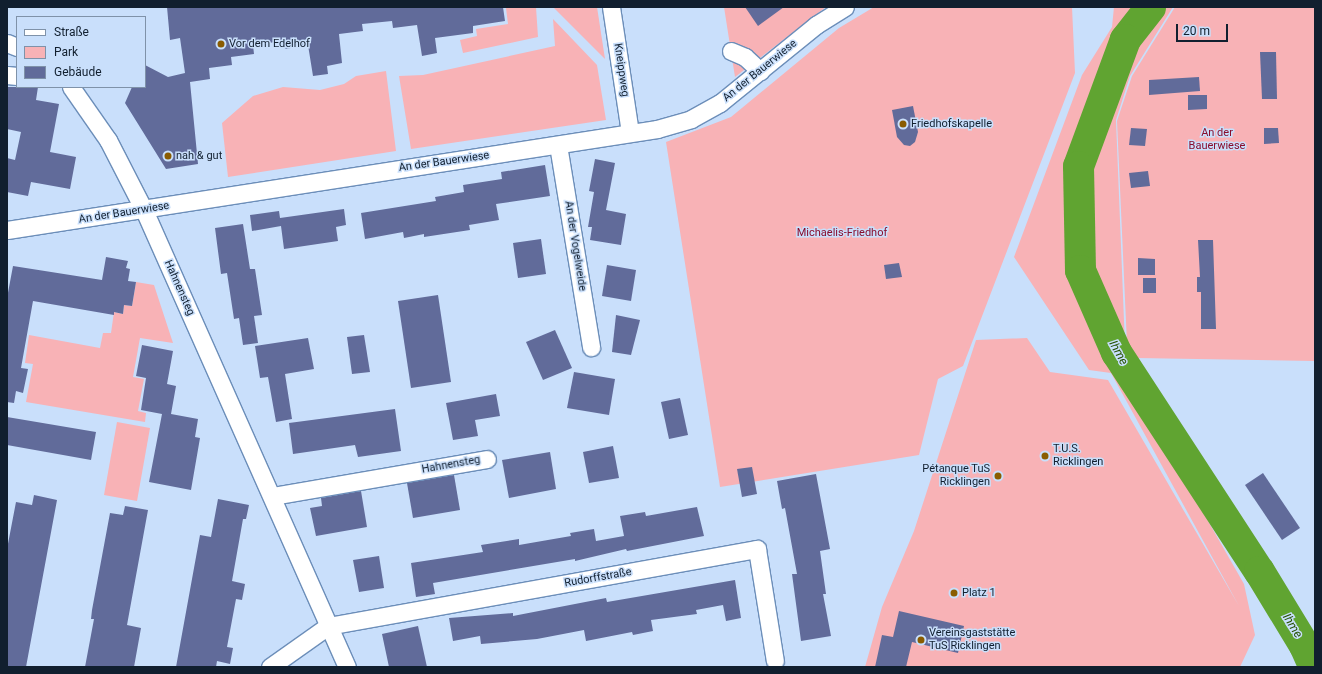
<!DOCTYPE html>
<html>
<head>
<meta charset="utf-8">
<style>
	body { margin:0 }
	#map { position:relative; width:1322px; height:674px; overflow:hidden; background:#c9dffb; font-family:Roboto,sans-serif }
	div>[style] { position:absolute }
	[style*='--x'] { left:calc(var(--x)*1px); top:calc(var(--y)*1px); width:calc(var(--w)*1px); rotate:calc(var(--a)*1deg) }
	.green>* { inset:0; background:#f8b2b6 }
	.river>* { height:31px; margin:-15.5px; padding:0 15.5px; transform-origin:15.5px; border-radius:15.5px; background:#60a431 }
	.building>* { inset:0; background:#616b9a }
	.roads { filter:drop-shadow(1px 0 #6c8eb9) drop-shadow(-1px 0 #6c8eb9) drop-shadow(0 1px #6c8eb9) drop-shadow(0 -1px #6c8eb9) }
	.minor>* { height:17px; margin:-8.5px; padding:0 8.5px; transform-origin:8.5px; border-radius:8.5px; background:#fff }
	.dots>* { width:11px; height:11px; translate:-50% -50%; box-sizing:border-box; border:2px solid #c9dffb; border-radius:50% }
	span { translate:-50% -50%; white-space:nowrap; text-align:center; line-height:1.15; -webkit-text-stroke:3px #c9dffb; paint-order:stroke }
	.poi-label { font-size:11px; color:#111f2f }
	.left { translate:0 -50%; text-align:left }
	.right { translate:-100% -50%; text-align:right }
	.street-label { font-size:11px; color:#111f2f }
	.park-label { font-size:11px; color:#890d2d }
	.water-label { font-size:12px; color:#255100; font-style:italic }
	.frame { position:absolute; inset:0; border:8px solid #111f2f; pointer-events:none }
	.legend { position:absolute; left:16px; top:16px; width:130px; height:72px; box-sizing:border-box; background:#c9dffb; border:1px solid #7f92a9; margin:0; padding:5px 7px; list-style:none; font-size:12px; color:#111f2f }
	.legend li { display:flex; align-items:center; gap:8px; height:20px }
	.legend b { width:20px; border:1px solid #7f92a9 }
	.scale { position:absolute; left:1176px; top:24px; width:52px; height:18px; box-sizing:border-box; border:2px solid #111f2f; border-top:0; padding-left:5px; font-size:12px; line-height:14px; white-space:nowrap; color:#111f2f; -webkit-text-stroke:3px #c9dffb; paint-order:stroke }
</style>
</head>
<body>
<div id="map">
	<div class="green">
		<i style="clip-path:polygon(536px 7px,538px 37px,463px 53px,460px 40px,477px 36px,476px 29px,508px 24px,506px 8px)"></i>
		<i style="clip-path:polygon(553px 7px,597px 7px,605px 59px)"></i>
		<i style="clip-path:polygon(724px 7px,826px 7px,735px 77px)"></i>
		<i style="clip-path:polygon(874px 7px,1072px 7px,1075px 73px,963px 366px,938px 379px,919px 455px,720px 487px,666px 142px,731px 117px,839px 28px)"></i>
		<i style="clip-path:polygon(1114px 7px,1144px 7px,1121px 39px,1074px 165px,1076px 272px,1120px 367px,1244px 584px,1255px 635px,1240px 667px,865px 667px,882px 607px,914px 531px,976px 340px,1027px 338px,1050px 372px,1108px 380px,1239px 606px,1111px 373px,1089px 370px,1014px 257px,1082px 75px,1112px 27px)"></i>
		<i style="clip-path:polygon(1154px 7px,1173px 7px,1130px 76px,1116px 120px,1125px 346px,1135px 359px,1125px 362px,1084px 269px,1082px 165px,1129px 40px)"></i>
		<i style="clip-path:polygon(1175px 7px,1315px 7px,1315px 361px,1137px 358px,1127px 344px,1117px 121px,1132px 76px)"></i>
		<i style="clip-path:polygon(553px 19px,597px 65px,606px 120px,411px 149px,399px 76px,423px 75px,555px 46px)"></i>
		<i style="clip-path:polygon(386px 71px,396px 151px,228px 177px,222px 123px,253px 96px,283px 87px,320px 90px,344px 84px,356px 76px)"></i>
		<i style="clip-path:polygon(136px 282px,154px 285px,173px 343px,140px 338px,133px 377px,144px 379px,138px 411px,146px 413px,145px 422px,26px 402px,33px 364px,25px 363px,29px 335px,100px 348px,103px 333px,111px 333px,114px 312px,123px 314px,124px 305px,132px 306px)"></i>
		<i style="clip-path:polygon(117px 422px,150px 428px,137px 501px,104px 495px)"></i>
	</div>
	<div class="river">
		<i style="--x:1150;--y:7;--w:41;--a:128"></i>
		<i style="--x:1125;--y:39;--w:135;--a:110.3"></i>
		<i style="--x:1078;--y:166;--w:104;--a:88.9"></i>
		<i style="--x:1080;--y:270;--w:90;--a:66.3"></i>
		<i style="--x:1116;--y:352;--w:262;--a:56.9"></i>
		<i style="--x:1259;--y:571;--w:87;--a:58.7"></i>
		<i style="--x:1304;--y:645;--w:24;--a:66"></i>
	</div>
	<div class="building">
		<i style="clip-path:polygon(167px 7px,503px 7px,505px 21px,473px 26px,473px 33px,435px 38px,437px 53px,422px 56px,417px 25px,393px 28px,392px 21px,362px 24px,363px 31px,339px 34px,342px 63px,327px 66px,328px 74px,313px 76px,308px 45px,285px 49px,284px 41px,253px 45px,254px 54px,231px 57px,232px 65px,209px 68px,210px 79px,190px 82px,198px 164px,166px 169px,125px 103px,132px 87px,145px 87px,145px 65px,168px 77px,185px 73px,180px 38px,170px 40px)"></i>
		<i style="clip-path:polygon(745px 7px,784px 7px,758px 26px)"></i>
		<i style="clip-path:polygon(1260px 52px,1276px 52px,1277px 99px,1262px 99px)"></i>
		<i style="clip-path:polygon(1199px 77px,1200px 91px,1149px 95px,1149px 80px)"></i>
		<i style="clip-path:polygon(7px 87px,38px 87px,36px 100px,59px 104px,50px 152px,76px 157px,70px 189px,31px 182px,28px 196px,7px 192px,7px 158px,15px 160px,21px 132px,7px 129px)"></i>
		<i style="clip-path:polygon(1188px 95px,1207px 95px,1207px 109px,1188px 110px)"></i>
		<i style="clip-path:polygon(913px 106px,918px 132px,915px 142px,910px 146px,904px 145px,897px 137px,892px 110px)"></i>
		<i style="clip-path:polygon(1131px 128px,1147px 129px,1145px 146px,1129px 145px)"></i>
		<i style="clip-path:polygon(1264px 128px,1278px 128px,1279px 143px,1264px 144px)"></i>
		<i style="clip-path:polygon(595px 159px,615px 163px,606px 210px,626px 214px,621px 245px,590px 240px,592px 227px,588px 227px,594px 192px,589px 191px)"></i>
		<i style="clip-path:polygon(545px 165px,550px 196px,496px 204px,499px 220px,469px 225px,470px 230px,424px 237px,424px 234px,404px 238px,403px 232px,365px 239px,361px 213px,436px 201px,435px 197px,464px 192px,463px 185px,502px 179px,501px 172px)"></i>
		<i style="clip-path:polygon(1148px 171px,1150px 186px,1131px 188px,1129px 173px)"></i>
		<i style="clip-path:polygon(344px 209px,346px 225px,336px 227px,338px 241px,284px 249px,281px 226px,252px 231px,250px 215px,279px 211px,280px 218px)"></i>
		<i style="clip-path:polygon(243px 224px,250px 269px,255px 269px,262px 315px,254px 316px,258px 343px,243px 345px,239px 318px,234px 319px,227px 273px,221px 274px,215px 228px)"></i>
		<i style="clip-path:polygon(541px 239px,546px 274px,518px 278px,513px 243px)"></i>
		<i style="clip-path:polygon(1198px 240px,1213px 240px,1216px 329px,1201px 329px,1201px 292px,1197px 292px,1197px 277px,1200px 277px)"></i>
		<i style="clip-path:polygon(106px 257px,128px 261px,126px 268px,130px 269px,128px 281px,136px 282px,132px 306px,124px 305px,123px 314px,114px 312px,114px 315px,33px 301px,21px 368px,28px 369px,23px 393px,16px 391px,14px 403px,7px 402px,7px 298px,13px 266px,102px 280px)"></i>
		<i style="clip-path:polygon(1138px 258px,1155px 259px,1155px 275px,1138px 275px)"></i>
		<i style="clip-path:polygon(899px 263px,902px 277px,886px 279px,884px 265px)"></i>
		<i style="clip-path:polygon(607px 265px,636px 270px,631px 301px,602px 296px)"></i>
		<i style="clip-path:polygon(1143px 278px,1156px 278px,1156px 293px,1143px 293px)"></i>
		<i style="clip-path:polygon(438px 295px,451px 382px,411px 388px,398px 301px)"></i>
		<i style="clip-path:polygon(616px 315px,640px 320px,631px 355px,612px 352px)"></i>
		<i style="clip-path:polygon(555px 330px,572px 368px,543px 380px,526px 342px)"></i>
		<i style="clip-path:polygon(364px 335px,370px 372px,352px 374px,347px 337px)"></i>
		<i style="clip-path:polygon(308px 338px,314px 369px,285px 374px,292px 419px,276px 422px,268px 377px,260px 378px,255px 346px)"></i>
		<i style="clip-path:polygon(142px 345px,173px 351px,167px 384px,176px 386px,171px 414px,198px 419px,195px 437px,200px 438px,191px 490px,149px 482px,162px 414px,141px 410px,146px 378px,136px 376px)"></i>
		<i style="clip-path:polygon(574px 372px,615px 379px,609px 415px,567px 408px)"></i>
		<i style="clip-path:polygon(496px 394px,500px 416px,475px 420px,478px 436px,453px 440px,446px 403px)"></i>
		<i style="clip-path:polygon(680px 398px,688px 435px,669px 439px,661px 402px)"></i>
		<i style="clip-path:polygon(395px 409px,401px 451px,358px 457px,355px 445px,293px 454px,289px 423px)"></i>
		<i style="clip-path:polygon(7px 417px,96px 432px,91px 460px,7px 445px)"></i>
		<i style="clip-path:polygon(613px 446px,619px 478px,589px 483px,583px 452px)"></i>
		<i style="clip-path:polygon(550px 452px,556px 489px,509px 498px,502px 460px)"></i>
		<i style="clip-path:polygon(752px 467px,757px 494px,742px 497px,737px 469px)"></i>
		<i style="clip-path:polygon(1263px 473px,1300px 528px,1282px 540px,1245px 485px)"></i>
		<i style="clip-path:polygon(816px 474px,830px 549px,820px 551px,826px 594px,823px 594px,831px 636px,801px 641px,792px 574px,797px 574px,785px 508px,782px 509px,777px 481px)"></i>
		<i style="clip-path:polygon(454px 475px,460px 510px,413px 518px,407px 483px)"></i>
		<i style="clip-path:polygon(361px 491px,367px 527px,316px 536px,310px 508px,322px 506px,321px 498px)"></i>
		<i style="clip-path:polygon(34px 495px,57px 500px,26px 667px,7px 667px,7px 549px,16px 502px,32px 505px)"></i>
		<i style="clip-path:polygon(218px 499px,249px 505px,246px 519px,243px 519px,232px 581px,245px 584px,242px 600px,236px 599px,227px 647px,233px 648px,230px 664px,217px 661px,216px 667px,176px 667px,200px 535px,211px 537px)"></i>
		<i style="clip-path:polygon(125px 506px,148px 510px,127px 625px,141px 628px,134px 667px,85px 667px,94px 619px,91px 619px,92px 610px,110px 513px,123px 515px)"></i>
		<i style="clip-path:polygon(697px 507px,704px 536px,627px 551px,626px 549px,575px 561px,575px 559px,433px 583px,435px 594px,416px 597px,411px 563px,483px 552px,481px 545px,519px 539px,519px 545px,571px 536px,570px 533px,594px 529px,596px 541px,624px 536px,620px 516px,645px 512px,646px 516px)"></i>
		<i style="clip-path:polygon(379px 556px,384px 588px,359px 592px,353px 560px)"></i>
		<i style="clip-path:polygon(735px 580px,741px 618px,726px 621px,723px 605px,696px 610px,697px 614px,651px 620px,653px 631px,633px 635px,632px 632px,586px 641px,584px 630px,537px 639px,481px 644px,480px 636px,453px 641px,449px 618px,513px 613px,513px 616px,606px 598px,607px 602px)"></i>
		<i style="clip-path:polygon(899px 611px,964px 626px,958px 653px,912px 642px,906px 667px,875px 667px,882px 635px,893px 637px)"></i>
		<i style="clip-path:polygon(418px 626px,427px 667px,389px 667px,382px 634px)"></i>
	</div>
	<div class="roads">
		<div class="minor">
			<i style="--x:611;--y:7;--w:127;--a:81.4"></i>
			<i style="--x:7;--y:43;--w:11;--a:22"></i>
			<i style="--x:731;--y:51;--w:15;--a:23"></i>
			<i style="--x:745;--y:57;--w:21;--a:43"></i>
			<i style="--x:7;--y:75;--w:10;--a:6"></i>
			<i style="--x:71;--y:87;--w:65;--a:55.1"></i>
			<i style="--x:108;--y:140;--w:79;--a:62.8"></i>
			<i style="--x:144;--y:210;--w:500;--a:66.05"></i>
			<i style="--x:558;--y:145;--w:205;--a:80.7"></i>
			<i style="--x:7;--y:230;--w:658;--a:-8.83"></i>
			<i style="--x:657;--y:129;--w:35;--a:-16"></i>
			<i style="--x:691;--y:119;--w:33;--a:-29"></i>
			<i style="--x:720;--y:103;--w:124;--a:-39.1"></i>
			<i style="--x:816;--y:25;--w:34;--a:-32"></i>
			<i style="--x:273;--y:496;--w:217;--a:-9.8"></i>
			<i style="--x:270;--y:667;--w:71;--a:-35.3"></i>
			<i style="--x:328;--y:626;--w:436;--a:-10.2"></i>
			<i style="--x:757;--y:549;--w:113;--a:80.9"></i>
		</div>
	</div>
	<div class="dots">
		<i style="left:221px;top:44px;background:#8a5c01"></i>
		<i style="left:903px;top:124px;background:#8a5c01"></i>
		<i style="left:168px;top:156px;background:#8a5c01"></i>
		<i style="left:1045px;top:456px;background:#8a5c01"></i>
		<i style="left:998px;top:476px;background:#8a5c01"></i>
		<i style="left:954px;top:593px;background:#8a5c01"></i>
		<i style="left:921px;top:640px;background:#8a5c01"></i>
	</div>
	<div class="poi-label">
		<span class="left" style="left:229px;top:44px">Vor dem Edelhof</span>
		<span class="left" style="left:911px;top:124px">Friedhofskapelle</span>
		<span class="left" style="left:176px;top:156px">nah &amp; gut</span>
		<span class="left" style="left:1053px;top:456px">T.U.S.<br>Ricklingen</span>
		<span class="right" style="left:990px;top:476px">Pétanque TuS<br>Ricklingen</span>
		<span class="left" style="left:962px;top:593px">Platz 1</span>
		<span class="left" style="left:929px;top:640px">Vereinsgaststätte<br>TuS Ricklingen</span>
	</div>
	<div class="street-label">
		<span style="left:621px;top:70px;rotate:82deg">Kneippweg</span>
		<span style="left:760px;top:71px;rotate:-39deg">An der Bauerwiese</span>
		<span style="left:444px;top:162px;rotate:-8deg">An der Bauerwiese</span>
		<span style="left:124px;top:213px;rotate:-9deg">An der Bauerwiese</span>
		<span style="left:575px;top:246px;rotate:81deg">An der Vogelweide</span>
		<span style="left:179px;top:288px;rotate:66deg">Hahnensteg</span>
		<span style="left:451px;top:465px;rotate:-10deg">Hahnensteg</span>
		<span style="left:598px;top:578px;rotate:-10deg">Rudorffstraße</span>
	</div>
	<div class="park-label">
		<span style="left:1217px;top:140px">An der<br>Bauerwiese</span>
		<span style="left:842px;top:233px">Michaelis-Friedhof</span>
	</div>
	<div class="water-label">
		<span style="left:1118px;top:353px;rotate:61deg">Ihme</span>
		<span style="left:1292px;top:626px;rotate:58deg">Ihme</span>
	</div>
	<div class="frame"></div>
	<ul class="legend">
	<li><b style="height:5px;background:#fff"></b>Straße</li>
	<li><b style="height:11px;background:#f8b2b6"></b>Park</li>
	<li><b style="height:11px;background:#616b9a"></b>Gebäude</li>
	</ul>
	<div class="scale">20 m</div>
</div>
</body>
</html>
